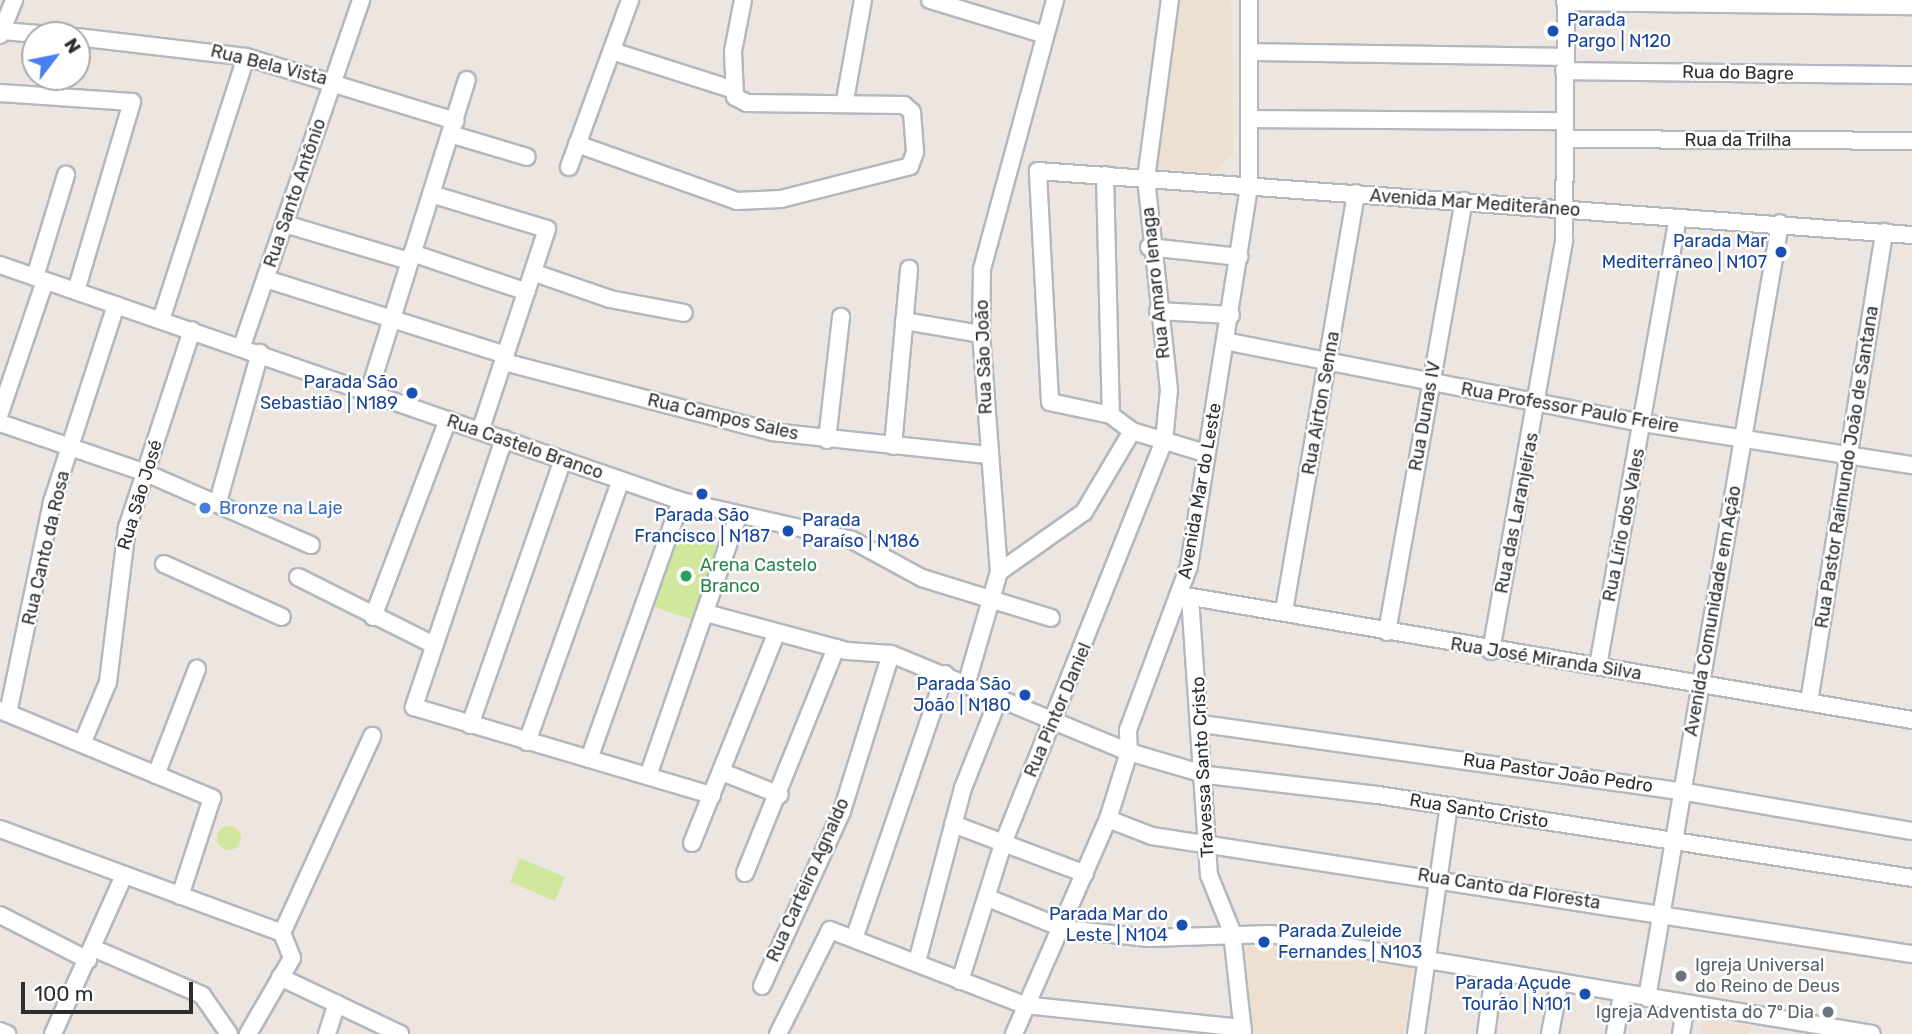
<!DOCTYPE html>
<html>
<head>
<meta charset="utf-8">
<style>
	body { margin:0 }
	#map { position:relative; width:1912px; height:1034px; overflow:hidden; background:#ede6e0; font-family:Rubik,sans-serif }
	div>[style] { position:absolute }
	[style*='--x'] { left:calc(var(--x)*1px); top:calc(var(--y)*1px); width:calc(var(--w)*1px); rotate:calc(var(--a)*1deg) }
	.education>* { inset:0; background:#ede0d1 }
	.pitch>* { inset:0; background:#d1e79c }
	.round { border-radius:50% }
	.roads { filter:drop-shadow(2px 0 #b3b7bf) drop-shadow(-2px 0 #b3b7bf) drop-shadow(0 2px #b3b7bf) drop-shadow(0 -2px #b3b7bf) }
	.minor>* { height:16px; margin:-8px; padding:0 8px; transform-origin:8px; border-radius:8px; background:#fff }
	.dots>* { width:19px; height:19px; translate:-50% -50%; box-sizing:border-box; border:4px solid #fff; border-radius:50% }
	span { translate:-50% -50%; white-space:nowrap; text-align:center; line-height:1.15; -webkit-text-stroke:5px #fff; paint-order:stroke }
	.transit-label { font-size:18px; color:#164399 }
	.left { translate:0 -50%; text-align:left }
	.right { translate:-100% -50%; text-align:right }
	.street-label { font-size:18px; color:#2d2d2d }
	.shop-label { font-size:18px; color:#366cbe }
	.leisure-label { font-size:18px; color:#27864d }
	.worship-label { font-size:18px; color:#5b616d }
	.north { position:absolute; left:21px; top:21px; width:70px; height:70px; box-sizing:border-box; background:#fff; border:2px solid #ababab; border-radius:50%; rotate:58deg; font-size:19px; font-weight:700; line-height:28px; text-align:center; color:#2d2d2d }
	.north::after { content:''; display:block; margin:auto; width:24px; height:32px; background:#4a7ef1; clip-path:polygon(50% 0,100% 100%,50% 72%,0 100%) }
	.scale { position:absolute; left:21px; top:982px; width:172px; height:32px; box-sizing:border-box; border:4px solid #2d2d2d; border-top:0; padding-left:9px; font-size:21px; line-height:24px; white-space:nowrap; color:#2d2d2d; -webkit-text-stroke:5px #fff; paint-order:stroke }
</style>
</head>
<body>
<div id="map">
	<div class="education">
		<i style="clip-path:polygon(1176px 0,1231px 0,1234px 153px,1214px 173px,1155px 168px)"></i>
		<i style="clip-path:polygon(1240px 945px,1413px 967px,1404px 1034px,1244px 1034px)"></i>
		<i style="clip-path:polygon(1703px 1018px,1749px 1026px,1748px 1034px,1701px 1034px)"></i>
	</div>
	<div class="pitch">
		<i style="clip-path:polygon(676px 532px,720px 547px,696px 621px,651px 606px)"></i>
		<i class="round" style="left:217px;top:826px;width:24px;height:24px"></i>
		<i style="clip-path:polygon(520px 858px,565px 877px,555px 901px,510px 882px)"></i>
	</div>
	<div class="roads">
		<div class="minor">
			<i style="--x:930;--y:0;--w:120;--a:16.9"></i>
			<i style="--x:1565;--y:2;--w:347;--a:0.7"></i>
			<i style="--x:2;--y:31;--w:49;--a:4.7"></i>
			<i style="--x:0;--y:35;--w:38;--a:-68"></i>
			<i style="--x:77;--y:37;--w:170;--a:6.7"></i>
			<i style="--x:246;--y:57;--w:219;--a:17"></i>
			<i style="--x:612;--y:51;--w:125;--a:17.7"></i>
			<i style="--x:1249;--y:52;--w:315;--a:0.9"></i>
			<i style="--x:1564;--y:71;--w:348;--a:0.7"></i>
			<i style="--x:0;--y:93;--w:132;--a:3.9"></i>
			<i style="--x:132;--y:102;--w:197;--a:106.5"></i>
			<i style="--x:845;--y:100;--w:102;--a:-79.8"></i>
			<i style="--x:1249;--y:119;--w:316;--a:0.4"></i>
			<i style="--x:450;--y:134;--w:80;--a:16.6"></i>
			<i style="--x:1565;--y:139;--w:347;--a:0.3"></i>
			<i style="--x:577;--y:144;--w:170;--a:19.6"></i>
			<i style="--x:737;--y:201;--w:44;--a:-2.6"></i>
			<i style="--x:781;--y:199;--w:133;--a:-14.3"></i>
			<i style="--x:910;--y:166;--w:15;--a:-70"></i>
			<i style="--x:915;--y:152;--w:40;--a:-94.3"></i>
			<i style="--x:912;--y:112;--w:11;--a:-139"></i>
			<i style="--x:904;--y:105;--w:157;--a:-179.3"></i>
			<i style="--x:747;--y:103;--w:13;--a:-153"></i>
			<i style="--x:735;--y:97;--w:46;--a:-92.5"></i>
			<i style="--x:733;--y:51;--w:52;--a:-78.9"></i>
			<i style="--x:569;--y:167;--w:178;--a:-69.9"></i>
			<i style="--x:1105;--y:175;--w:240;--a:88.6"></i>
			<i style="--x:431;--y:194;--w:121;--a:16.8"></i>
			<i style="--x:547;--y:229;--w:213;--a:108.3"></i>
			<i style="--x:285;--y:224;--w:129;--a:16.6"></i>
			<i style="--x:1149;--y:247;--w:91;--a:6.3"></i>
			<i style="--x:412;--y:253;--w:121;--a:18.7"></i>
			<i style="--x:0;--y:265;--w:721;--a:19.11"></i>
			<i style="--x:681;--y:501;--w:175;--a:12.8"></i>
			<i style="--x:852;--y:540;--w:80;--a:28.5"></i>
			<i style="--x:922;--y:578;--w:135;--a:17.2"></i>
			<i style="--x:535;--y:273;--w:79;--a:19.1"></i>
			<i style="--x:610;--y:299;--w:75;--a:10.7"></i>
			<i style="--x:35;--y:277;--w:107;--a:-73.1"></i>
			<i style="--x:266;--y:279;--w:251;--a:17.6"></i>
			<i style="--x:1158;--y:311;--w:73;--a:3.1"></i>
			<i style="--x:161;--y:320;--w:276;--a:-72.1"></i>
			<i style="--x:904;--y:321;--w:78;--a:9.6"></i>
			<i style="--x:1229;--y:342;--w:422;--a:11.1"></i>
			<i style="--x:1643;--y:423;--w:272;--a:8.9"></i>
			<i style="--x:242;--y:346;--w:366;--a:-71"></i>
			<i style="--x:504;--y:362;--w:277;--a:14.6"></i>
			<i style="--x:772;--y:432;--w:217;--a:6.1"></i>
			<i style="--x:369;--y:392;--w:327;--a:-72.6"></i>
			<i style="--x:0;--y:413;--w:139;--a:-71.2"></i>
			<i style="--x:0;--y:423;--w:154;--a:18.9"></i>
			<i style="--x:146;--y:473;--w:180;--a:23.6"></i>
			<i style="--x:504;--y:439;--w:283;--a:108.6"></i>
			<i style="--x:414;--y:707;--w:311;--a:16.5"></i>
			<i style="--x:827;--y:440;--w:124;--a:-83.5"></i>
			<i style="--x:893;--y:446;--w:178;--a:-84.8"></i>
			<i style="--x:1205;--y:453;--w:76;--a:-163.2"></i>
			<i style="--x:1132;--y:431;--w:26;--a:-143"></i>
			<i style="--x:1111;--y:415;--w:62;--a:-168"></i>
			<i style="--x:1050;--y:402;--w:231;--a:-93"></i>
			<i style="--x:1038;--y:171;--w:876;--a:4.19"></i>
			<i style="--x:218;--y:502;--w:155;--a:-74.3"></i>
			<i style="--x:164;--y:564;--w:129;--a:24.2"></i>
			<i style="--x:999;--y:572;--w:104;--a:-35.2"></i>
			<i style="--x:1084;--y:512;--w:94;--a:-59.3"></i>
			<i style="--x:298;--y:577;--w:150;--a:26.6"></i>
			<i style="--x:1180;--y:595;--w:743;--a:9.69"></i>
			<i style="--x:1190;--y:597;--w:279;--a:86.1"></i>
			<i style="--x:1209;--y:875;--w:61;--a:68"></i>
			<i style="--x:1232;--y:932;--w:103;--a:83.8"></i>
			<i style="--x:1284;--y:611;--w:424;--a:-80.2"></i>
			<i style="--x:706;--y:613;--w:146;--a:15.1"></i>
			<i style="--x:847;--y:651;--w:44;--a:3.9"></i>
			<i style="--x:891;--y:654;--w:257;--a:22.4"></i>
			<i style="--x:1129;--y:752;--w:81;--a:16.4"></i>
			<i style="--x:1207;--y:775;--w:172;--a:6.7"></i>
			<i style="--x:1378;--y:795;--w:540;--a:8.83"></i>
			<i style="--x:373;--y:617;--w:211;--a:-69.2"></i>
			<i style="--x:1387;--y:632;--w:438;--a:-79.9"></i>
			<i style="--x:1491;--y:651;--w:417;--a:-79.9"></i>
			<i style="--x:1564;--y:240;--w:240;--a:-89.5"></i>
			<i style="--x:1598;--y:666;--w:455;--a:-79.9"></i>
			<i style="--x:967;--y:682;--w:115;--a:-73.8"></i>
			<i style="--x:999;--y:572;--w:239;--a:-94.3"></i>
			<i style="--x:981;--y:334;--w:65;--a:-89.1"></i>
			<i style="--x:982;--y:269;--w:279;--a:-74.8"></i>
			<i style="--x:1809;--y:702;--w:476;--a:-80.9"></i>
			<i style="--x:0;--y:710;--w:230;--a:22.5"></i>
			<i style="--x:212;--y:798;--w:103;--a:108.1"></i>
			<i style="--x:8;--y:713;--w:216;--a:-78.2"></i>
			<i style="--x:52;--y:502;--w:207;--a:-72"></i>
			<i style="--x:1202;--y:724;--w:483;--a:8"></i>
			<i style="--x:1680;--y:791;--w:235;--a:9.8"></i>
			<i style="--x:470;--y:725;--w:281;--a:-70.7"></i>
			<i style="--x:527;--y:742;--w:278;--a:-70.3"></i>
			<i style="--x:82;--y:744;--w:67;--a:-67.2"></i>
			<i style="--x:108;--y:682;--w:155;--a:-83"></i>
			<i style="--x:127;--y:528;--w:208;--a:-71.8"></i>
			<i style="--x:589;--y:759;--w:274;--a:-70.4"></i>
			<i style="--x:722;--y:772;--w:62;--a:21.6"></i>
			<i style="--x:156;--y:775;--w:114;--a:-68.9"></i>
			<i style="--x:648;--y:776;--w:275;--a:-70.9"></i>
			<i style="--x:1108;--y:819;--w:47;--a:21.1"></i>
			<i style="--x:1152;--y:836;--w:769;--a:8.83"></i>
			<i style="--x:953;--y:824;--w:141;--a:20.7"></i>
			<i style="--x:0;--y:829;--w:301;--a:20.2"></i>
			<i style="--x:282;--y:933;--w:27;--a:68"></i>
			<i style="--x:292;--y:958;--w:88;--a:120.1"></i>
			<i style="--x:692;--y:843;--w:227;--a:-68.1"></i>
			<i style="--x:745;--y:873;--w:243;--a:-68"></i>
			<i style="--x:988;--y:898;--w:83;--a:21.9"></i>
			<i style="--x:1065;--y:929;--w:84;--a:6.1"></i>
			<i style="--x:1149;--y:938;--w:122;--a:-1.9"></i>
			<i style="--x:1271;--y:934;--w:609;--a:9.45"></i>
			<i style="--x:0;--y:915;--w:99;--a:27.1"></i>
			<i style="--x:282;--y:933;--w:217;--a:-65.4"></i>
			<i style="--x:855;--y:936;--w:277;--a:-71"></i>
			<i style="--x:93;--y:948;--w:119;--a:23.3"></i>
			<i style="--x:202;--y:995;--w:47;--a:55.3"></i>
			<i style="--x:917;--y:962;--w:180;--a:-75.2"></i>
			<i style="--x:963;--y:788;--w:100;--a:-68.3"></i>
			<i style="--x:280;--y:977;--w:133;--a:25.4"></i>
			<i style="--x:960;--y:981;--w:147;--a:-72.6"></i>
			<i style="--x:1004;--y:841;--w:431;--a:-68.2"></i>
			<i style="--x:1164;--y:441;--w:51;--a:-84.4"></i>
			<i style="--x:1169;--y:390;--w:212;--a:-96.2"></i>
			<i style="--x:1146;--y:179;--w:181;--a:-82.4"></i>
			<i style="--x:762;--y:986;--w:192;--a:-65.4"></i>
			<i style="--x:842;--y:811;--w:164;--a:-72.7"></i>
			<i style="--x:1647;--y:998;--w:786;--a:-80.26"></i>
			<i style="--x:0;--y:1031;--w:8;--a:23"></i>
			<i style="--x:53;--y:1034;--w:174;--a:-65.9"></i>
			<i style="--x:327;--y:1034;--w:32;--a:-72"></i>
			<i style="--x:778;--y:1034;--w:116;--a:-63.4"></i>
			<i style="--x:830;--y:930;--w:208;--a:21.1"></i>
			<i style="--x:1024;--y:1005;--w:220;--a:6"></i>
			<i style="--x:1014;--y:1034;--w:235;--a:-66.4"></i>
			<i style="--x:1108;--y:819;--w:70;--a:-72.6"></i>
			<i style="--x:1129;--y:752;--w:22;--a:-93"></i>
			<i style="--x:1128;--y:730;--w:175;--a:-69.6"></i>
			<i style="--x:1189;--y:566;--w:385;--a:-81"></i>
			<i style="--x:1249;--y:186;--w:186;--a:-90"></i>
			<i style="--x:1416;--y:1034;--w:230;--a:-81.8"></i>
			<i style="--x:1486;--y:1034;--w:61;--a:-82.4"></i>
			<i style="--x:1550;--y:1034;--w:50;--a:-79.6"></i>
			<i style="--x:1615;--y:1034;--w:41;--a:-80.1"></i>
			<i style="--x:1681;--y:1034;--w:28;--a:-80"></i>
		</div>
	</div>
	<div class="dots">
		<i style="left:1553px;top:31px;background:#1a4fb4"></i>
		<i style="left:1781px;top:252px;background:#1a4fb4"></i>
		<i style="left:412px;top:393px;background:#1a4fb4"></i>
		<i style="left:702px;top:494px;background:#1a4fb4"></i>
		<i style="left:205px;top:508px;background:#3f7fe0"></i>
		<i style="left:788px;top:531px;background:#1a4fb4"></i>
		<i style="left:686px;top:576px;background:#2e9e5b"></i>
		<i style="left:1025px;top:695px;background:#1a4fb4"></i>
		<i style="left:1182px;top:925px;background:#1a4fb4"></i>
		<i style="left:1264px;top:942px;background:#1a4fb4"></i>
		<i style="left:1681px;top:976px;background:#6b7280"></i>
		<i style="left:1585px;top:994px;background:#1a4fb4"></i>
		<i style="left:1828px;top:1012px;background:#6b7280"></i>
	</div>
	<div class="transit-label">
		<span class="left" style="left:1567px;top:31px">Parada<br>Pargo | N120</span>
		<span class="right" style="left:1767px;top:252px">Parada Mar<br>Mediterrâneo | N107</span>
		<span class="right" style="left:398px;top:393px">Parada São<br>Sebastião | N189</span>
		<span style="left:702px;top:526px">Parada São<br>Francisco | N187</span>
		<span class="left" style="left:802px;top:531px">Parada<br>Paraíso | N186</span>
		<span class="right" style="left:1011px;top:695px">Parada São<br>João | N180</span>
		<span class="right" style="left:1168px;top:925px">Parada Mar do<br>Leste | N104</span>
		<span class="left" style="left:1278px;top:942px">Parada Zuleide<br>Fernandes | N103</span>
		<span class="right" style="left:1571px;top:994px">Parada Açude<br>Tourão | N101</span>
	</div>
	<div class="street-label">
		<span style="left:269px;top:65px;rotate:14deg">Rua Bela Vista</span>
		<span style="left:1738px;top:73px;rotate:1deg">Rua do Bagre</span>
		<span style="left:1738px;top:140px">Rua da Trilha</span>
		<span style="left:295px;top:193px;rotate:-71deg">Rua Santo Antônio</span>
		<span style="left:1475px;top:203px;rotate:4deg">Avenida Mar Mediterâneo</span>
		<span style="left:1156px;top:283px;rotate:-96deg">Rua Amaro Ienaga</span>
		<span style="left:984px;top:357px;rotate:-92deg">Rua São João</span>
		<span style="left:1321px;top:403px;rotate:-80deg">Rua Airton Senna</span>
		<span style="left:1570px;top:408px;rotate:10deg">Rua Professor Paulo Freire</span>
		<span style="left:1425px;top:416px;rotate:-80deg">Rua Dunas IV</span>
		<span style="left:723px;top:417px;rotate:13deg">Rua Campos Sales</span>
		<span style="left:525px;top:447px;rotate:19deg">Rua Castelo Branco</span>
		<span style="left:1847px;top:467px;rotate:-81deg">Rua Pastor Raimundo João de Santana</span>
		<span style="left:1200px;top:491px;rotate:-80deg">Avenida Mar do Leste</span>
		<span style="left:140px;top:495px;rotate:-73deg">Rua São José</span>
		<span style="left:1517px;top:513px;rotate:-79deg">Rua das Laranjeiras</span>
		<span style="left:1624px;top:525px;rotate:-79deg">Rua Lírio dos Vales</span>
		<span style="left:46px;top:548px;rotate:-77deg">Rua Canto da Rosa</span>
		<span style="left:1713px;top:611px;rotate:-80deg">Avenida Comunidade em Ação</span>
		<span style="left:1546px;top:659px;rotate:9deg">Rua José Miranda Silva</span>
		<span style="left:1058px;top:710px;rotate:-67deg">Rua Pintor Daniel</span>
		<span style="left:1203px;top:767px;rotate:-93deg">Travessa Santo Cristo</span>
		<span style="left:1558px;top:773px;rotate:8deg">Rua Pastor João Pedro</span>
		<span style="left:1479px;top:811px;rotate:9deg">Rua Santo Cristo</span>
		<span style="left:808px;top:880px;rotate:-66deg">Rua Carteiro Agnaldo</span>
		<span style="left:1509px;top:889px;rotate:9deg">Rua Canto da Floresta</span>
	</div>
	<div class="shop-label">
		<span class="left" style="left:219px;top:508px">Bronze na Laje</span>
	</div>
	<div class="leisure-label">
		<span class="left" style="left:700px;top:576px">Arena Castelo<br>Branco</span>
	</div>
	<div class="worship-label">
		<span class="left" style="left:1695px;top:976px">Igreja Universal<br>do Reino de Deus</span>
		<span class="right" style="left:1814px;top:1012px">Igreja Adventista do 7º Dia</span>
	</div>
	<div class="north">N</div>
	<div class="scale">100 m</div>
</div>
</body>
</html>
